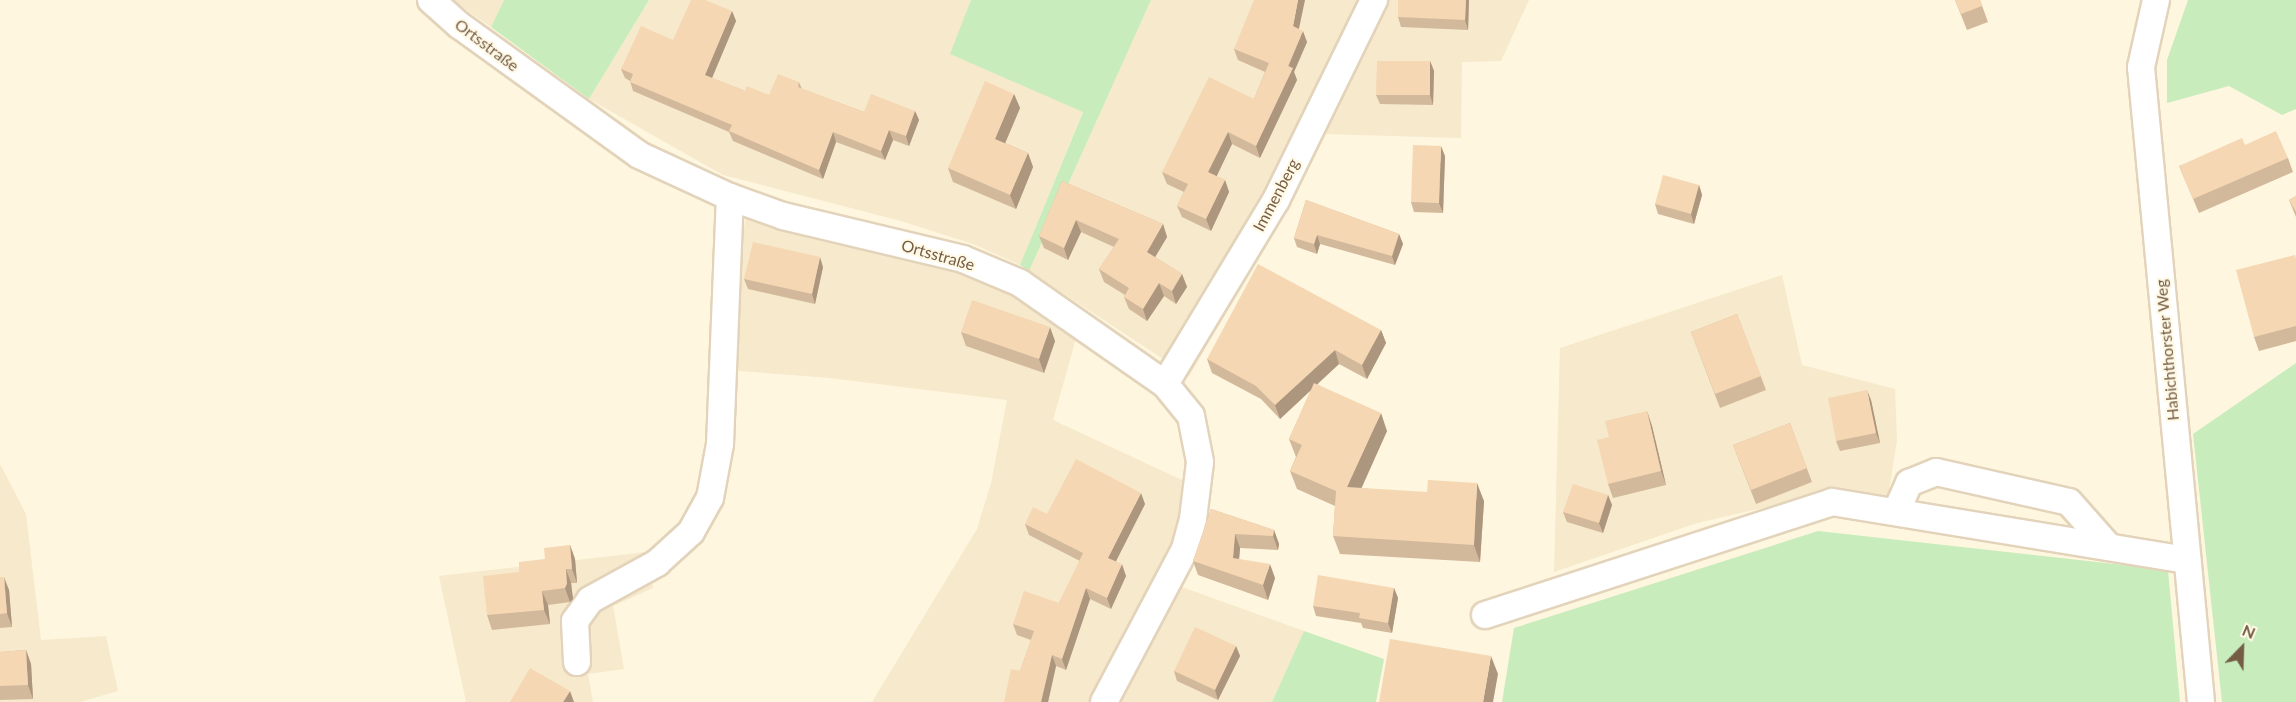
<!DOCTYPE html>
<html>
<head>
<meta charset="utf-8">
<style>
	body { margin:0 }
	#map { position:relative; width:2296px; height:702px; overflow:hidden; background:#fef6de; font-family:Lato,sans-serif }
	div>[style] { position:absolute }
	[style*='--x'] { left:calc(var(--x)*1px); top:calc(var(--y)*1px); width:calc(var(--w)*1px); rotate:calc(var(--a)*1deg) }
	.residential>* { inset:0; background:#f6e9cc }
	.green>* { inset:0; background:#c9ecbd }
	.roads { filter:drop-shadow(2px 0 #e2d3ba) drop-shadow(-2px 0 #e2d3ba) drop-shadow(0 2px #e2d3ba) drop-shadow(0 -2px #e2d3ba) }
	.minor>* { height:26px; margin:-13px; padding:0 13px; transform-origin:13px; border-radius:13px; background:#fff }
	.wall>* { inset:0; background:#d3b99b }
	.shaded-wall>* { inset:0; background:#ac967e }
	.building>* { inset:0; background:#f5d7b4 }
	span { translate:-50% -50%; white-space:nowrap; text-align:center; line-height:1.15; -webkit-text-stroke:4.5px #fff9e6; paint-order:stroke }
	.street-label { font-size:16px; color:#755d45 }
	.north { position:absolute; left:2212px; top:618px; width:60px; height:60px; -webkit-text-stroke:4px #fff9e6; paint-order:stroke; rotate:23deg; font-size:16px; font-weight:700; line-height:24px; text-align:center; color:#755d45 }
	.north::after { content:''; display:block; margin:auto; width:21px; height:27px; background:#755d45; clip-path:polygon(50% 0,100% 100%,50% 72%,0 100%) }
</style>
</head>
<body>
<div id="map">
	<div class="residential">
		<i style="clip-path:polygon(452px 0,504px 0,491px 27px)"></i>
		<i style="clip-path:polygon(649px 0,971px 0,951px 54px,1083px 111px,1020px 265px,973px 244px,901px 221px,723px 175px,589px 99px)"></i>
		<i style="clip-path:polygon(1151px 0,1529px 0,1501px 61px,1462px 62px,1461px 138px,1323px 134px,1265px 245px,1189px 376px,1029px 271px)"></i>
		<i style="clip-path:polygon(747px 211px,920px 259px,1022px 299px,1077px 335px,1053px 420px,1182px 480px,1188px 502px,1165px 571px,1182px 587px,1304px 631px,1272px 702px,872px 702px,977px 529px,991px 483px,1007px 400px,830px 378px,727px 370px,734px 283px)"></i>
		<i style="clip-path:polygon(1782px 275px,1802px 365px,1895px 389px,1897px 440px,1887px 503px,1815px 496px,1697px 523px,1554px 572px,1560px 348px)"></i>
		<i style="clip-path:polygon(0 464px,26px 514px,41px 640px,106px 636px,118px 691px,80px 702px,0 702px)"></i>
		<i style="clip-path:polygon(646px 552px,653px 588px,613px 606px,624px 669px,588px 674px,593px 702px,466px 702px,439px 576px)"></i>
	</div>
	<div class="green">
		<i style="clip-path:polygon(504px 0,649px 0,589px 99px,491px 27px)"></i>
		<i style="clip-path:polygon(971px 0,1151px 0,1029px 271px,1020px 265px,1083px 112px,950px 54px)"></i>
		<i style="clip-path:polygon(2188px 0,2296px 0,2296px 109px,2282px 115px,2229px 86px,2167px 103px,2167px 60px)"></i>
		<i style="clip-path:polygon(2296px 363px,2296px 702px,2222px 702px,2193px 434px)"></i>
		<i style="clip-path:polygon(1818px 531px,2168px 570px,2180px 702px,1502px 702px,1514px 628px)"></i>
		<i style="clip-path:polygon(1304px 631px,1384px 659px,1376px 702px,1272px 702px)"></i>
	</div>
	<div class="roads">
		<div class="minor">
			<i style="--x:431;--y:0;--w:38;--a:42"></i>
			<i style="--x:459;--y:25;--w:222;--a:35.8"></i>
			<i style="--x:639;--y:155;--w:100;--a:24.8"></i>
			<i style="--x:730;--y:197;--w:56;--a:19.7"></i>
			<i style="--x:783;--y:216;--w:185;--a:13.4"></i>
			<i style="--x:963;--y:259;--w:62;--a:22.8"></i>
			<i style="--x:1020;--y:283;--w:177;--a:34.9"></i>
			<i style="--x:1165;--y:384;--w:41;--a:50.9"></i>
			<i style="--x:1191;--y:416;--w:47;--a:78.9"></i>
			<i style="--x:1200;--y:462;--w:57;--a:97"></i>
			<i style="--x:1193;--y:519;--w:31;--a:105"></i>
			<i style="--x:1185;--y:549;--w:173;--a:117.9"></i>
			<i style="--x:2156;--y:0;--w:69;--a:102.6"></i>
			<i style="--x:2141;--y:67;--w:638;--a:84.6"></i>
			<i style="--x:1165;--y:384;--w:215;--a:-58.9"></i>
			<i style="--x:1276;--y:200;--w:223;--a:-63.9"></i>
			<i style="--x:1897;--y:510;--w:30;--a:-66"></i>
			<i style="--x:1909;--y:483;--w:29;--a:-22"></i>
			<i style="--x:1936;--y:472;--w:136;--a:12.7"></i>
			<i style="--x:2069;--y:502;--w:60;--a:48.4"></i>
			<i style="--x:1485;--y:615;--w:365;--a:-18"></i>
			<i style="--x:1832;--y:502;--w:360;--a:9.3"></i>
			<i style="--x:577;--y:662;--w:41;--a:-92.8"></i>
			<i style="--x:575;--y:621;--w:26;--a:-54"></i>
			<i style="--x:590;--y:600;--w:77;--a:-28.9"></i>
			<i style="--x:657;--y:563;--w:46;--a:-42.4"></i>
			<i style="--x:691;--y:532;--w:39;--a:-61"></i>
			<i style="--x:710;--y:498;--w:55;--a:-79.5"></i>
			<i style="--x:720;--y:444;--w:247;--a:-87.7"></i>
		</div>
	</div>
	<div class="wall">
		<i style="clip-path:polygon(1469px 0,1468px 30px,1401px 27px,1398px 17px)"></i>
		<i style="clip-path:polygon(1955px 0,1980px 0,1988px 22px,1967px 30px)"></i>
		<i style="clip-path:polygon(732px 11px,736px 21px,712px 78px,745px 91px,769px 95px,799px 82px,802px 89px,864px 112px,915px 111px,919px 120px,909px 146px,893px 140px,885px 160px,836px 142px,823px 179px,733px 141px,729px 132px,633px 91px,630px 81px,625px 78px,621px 69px,673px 40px)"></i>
		<i style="clip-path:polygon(1299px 29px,1307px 42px,1294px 72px,1297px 80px,1260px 158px,1232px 144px,1216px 176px,1225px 180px,1229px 192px,1211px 231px,1182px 217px,1177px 206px,1184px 192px,1167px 184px,1162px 172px,1254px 99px,1265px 72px,1238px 60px,1234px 49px)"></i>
		<i style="clip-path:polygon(1430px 61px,1434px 71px,1433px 105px,1380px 104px,1376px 95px)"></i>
		<i style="clip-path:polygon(1014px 94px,1020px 108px,1005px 143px,1028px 153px,1033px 167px,1016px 209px,953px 182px,948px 168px)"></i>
		<i style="clip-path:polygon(2245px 145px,2288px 158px,2293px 172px,2199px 213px,2179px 166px)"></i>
		<i style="clip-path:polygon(1445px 156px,1443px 213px,1414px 212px,1411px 202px)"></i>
		<i style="clip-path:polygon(1062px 181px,1163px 224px,1167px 237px,1155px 257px,1182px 274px,1187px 287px,1176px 304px,1164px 296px,1147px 321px,1129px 309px,1124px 297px,1125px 295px,1104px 282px,1099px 269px,1114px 247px,1081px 232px,1068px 260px,1044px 248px,1039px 236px)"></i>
		<i style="clip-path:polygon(1699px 185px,1702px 195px,1694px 224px,1658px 214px,1655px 204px)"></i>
		<i style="clip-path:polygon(2296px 196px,2296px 217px,2289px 200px)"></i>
		<i style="clip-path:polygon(1306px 200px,1399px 234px,1403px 244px,1395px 265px,1320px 244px,1317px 254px,1297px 247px,1294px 238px)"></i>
		<i style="clip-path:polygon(2296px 258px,2296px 341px,2259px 351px,2254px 337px)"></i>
		<i style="clip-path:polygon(823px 267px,815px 304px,748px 289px,744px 279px)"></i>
		<i style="clip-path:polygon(1737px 314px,1766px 390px,1720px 408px,1691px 332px)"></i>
		<i style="clip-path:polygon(1381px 330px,1386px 343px,1367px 379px,1339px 364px,1317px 384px,1387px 431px,1361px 488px,1484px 501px,1480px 562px,1340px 554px,1333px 536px,1335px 506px,1297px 489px,1290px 471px,1296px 457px,1289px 439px,1311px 390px,1280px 419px,1261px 399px,1212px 373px,1207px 359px)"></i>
		<i style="clip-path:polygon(961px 332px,1055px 341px,1044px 373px,966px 346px)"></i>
		<i style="clip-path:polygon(1871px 400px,1880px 443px,1840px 451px,1836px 441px)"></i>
		<i style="clip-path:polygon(1647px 411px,1652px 426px,1666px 485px,1613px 498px,1608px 484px,1609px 437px)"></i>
		<i style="clip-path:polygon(1790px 423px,1812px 482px,1756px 504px,1733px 445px)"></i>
		<i style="clip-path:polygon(1608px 495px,1612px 505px,1603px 533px,1567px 522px,1563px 512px)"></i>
		<i style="clip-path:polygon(1145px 504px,1116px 561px,1126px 576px,1111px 609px,1090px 599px,1066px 670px,1056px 666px,1048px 702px,1004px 702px,1020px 671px,1031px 640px,1017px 635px,1013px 624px,1059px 603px,1080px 561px,1029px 535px,1025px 524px,1047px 514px)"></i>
		<i style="clip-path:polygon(1211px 509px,1274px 530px,1279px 544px,1278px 550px,1240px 548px,1239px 559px,1275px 578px,1268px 600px,1198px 575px,1193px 561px)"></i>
		<i style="clip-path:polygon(570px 545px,575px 559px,577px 583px,571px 583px,573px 599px,570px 602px,548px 605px,550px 624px,492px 630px,487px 615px,545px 559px)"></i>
		<i style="clip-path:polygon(0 577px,9px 590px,12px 627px,0 628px)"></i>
		<i style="clip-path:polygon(1394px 588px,1398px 598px,1392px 633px,1363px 628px,1361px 623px,1316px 616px,1313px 606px)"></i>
		<i style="clip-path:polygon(1236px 646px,1240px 656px,1218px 700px,1177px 681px,1174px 671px)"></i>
		<i style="clip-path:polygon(26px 650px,31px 664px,33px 699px,0 700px,0 652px)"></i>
	</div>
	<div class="shaded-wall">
		<i style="clip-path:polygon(1298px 0,1305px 0,1297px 38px,1293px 26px)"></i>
		<i style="clip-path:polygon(1466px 0,1469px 0,1468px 30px,1465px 20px)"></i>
		<i style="clip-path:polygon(732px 11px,736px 21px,709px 85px,705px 75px)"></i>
		<i style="clip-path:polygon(1303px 31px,1307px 42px,1294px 72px,1297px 80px,1260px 158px,1256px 146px)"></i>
		<i style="clip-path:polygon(1430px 61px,1434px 71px,1433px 105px,1430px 95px)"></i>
		<i style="clip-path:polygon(1014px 94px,1020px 108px,1001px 153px,995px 139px)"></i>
		<i style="clip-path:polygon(915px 111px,919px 120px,909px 146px,906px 136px)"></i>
		<i style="clip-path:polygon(889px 130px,893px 140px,885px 160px,881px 151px)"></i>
		<i style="clip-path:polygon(833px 132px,836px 142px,823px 179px,819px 170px)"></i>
		<i style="clip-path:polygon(1228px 132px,1232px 144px,1213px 184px,1208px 172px)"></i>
		<i style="clip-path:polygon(1441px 146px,1445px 156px,1443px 213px,1439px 203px)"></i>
		<i style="clip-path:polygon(1028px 153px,1033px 167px,1016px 209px,1010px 195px)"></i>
		<i style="clip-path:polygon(1225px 180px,1229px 192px,1211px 231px,1206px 219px)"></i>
		<i style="clip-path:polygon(1699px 185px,1702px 195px,1694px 224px,1691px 214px)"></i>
		<i style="clip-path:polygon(1076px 220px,1081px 232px,1068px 260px,1064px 248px)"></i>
		<i style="clip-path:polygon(1163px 224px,1167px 237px,1151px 264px,1147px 252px)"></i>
		<i style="clip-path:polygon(1399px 234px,1403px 244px,1395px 265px,1392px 256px)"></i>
		<i style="clip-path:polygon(1317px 235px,1320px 244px,1317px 254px,1314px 244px)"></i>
		<i style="clip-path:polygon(820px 257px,823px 267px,815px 304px,812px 294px)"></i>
		<i style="clip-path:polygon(1182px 274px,1187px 287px,1176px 304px,1172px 291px)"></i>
		<i style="clip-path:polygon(1159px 283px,1164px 296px,1147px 321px,1143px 309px)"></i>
		<i style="clip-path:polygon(1050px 327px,1055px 341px,1044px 373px,1039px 359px)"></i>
		<i style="clip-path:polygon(1381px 330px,1386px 343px,1367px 379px,1362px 365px)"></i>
		<i style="clip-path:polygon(1335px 350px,1339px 364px,1280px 419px,1275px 405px)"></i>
		<i style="clip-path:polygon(1867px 390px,1871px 400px,1880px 443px,1876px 433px)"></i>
		<i style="clip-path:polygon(1647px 411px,1652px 426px,1666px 485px,1661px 471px)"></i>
		<i style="clip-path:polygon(1381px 413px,1387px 431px,1354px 505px,1347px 487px)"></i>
		<i style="clip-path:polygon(1477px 483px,1484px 501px,1480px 562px,1474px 545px)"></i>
		<i style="clip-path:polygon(1141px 493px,1145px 504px,1112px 569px,1108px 558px)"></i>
		<i style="clip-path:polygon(1608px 495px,1612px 505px,1603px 533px,1599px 523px)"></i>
		<i style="clip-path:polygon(1274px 530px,1279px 544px,1278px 550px,1273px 536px)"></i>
		<i style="clip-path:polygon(1235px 534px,1240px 548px,1238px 572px,1233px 558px)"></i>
		<i style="clip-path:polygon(570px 545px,575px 559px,577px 583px,572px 569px)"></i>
		<i style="clip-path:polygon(1122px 564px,1126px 576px,1111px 609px,1107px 598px)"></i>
		<i style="clip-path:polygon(1270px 564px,1275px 578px,1268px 600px,1263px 585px)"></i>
		<i style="clip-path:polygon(566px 569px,571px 583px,573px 599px,570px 602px,565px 588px)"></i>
		<i style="clip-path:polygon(4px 577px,9px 590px,12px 627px,7px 613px)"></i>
		<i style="clip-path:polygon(1086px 588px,1090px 599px,1066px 670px,1062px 659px)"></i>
		<i style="clip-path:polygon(1394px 588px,1398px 598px,1392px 633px,1388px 623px)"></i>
		<i style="clip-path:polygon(542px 591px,548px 605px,550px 624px,544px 610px)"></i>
		<i style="clip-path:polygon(1236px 646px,1240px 656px,1218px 700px,1215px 690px)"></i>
		<i style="clip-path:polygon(26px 650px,31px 664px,33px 699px,28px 685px)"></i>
		<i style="clip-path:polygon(1052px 655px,1056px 666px,1048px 702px,1041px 702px)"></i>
		<i style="clip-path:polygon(1491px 656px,1498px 674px,1493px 702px,1483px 702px)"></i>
		<i style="clip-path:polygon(570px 691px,574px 702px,563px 702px)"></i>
	</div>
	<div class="building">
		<i style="clip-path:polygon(691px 0,705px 0,732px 11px,705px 75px,745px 91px,747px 86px,769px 95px,778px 74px,799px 82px,798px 87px,864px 112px,871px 94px,915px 111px,906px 136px,889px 130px,881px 151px,833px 132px,819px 170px,729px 131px,732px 125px,630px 82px,633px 74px,621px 69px,641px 26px,673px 40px)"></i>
		<i style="clip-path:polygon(1254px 0,1298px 0,1293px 26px,1303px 31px,1288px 66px,1293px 68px,1256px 146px,1228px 132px,1208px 172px,1225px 180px,1206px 219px,1177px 206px,1188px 184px,1162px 172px,1209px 77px,1254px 99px,1269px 63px,1234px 49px)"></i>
		<i style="clip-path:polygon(1398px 0,1466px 0,1465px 20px,1398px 17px)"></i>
		<i style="clip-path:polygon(1955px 0,1980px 0,1982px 6px,1961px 14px)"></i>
		<i style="clip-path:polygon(1377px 61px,1430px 61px,1430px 95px,1376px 95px)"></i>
		<i style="clip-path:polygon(985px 81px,1014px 94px,995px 139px,1028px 153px,1010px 195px,948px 168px)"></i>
		<i style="clip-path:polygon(2276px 131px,2288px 158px,2193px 199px,2179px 166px,2242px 138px,2245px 145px)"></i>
		<i style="clip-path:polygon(1413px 145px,1441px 146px,1439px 203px,1411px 202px)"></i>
		<i style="clip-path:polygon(1663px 175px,1699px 185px,1691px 214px,1655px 204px)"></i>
		<i style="clip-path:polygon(1062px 181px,1163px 224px,1147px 252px,1182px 274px,1172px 291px,1159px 283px,1143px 309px,1124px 297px,1129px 288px,1099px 269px,1119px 239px,1076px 220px,1064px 248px,1039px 236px)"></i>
		<i style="clip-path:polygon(2296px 196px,2296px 212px,2289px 200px)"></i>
		<i style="clip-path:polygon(1306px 200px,1399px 234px,1392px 256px,1317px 235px,1314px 244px,1294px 238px)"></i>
		<i style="clip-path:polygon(753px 242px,820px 257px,812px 294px,744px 279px)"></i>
		<i style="clip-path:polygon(2295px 255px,2296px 259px,2296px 326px,2254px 337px,2236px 270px)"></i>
		<i style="clip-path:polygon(1258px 264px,1381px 330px,1362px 365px,1335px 350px,1275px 405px,1256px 386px,1207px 359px)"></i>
		<i style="clip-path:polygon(972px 300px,1050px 327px,1039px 359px,961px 332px)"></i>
		<i style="clip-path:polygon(1737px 314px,1761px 376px,1715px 394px,1691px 332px)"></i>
		<i style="clip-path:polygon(1314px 383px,1381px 413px,1347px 487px,1427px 492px,1428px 480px,1477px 483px,1474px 545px,1333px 536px,1336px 491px,1290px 471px,1302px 445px,1289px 439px)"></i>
		<i style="clip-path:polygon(1867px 390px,1876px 433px,1836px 441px,1828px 398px)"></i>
		<i style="clip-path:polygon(1647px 411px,1661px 471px,1608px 484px,1597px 440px,1609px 437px,1605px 421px)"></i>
		<i style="clip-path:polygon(1790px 423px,1807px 468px,1751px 490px,1733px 445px)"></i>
		<i style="clip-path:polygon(1076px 459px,1141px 493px,1108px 558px,1122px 564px,1107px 598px,1086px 588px,1062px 659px,1052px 655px,1041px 702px,1004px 702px,1011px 669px,1020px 671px,1034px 631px,1013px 624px,1024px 591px,1059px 603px,1083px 553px,1025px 524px,1033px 507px,1047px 514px)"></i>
		<i style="clip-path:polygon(1573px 484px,1608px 495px,1599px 523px,1563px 512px)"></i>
		<i style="clip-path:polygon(1211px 509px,1274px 530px,1273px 536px,1235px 534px,1233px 558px,1270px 564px,1263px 585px,1193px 561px)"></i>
		<i style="clip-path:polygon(570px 545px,572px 569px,566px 569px,567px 584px,565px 588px,542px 591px,544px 610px,487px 615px,483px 576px,519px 572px,519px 562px,545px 559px,544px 548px)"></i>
		<i style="clip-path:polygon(1318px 575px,1394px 588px,1388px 623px,1359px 618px,1360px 613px,1313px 606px)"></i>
		<i style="clip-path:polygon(0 577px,4px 577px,7px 613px,0 614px)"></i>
		<i style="clip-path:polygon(1195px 627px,1236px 646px,1215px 690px,1174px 671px)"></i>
		<i style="clip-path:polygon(1390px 639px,1491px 656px,1483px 702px,1379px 702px)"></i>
		<i style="clip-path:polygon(26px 650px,28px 685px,0 686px,0 652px)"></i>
		<i style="clip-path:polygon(530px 668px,570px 691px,563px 702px,510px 702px)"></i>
	</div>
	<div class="street-label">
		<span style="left:487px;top:45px;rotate:37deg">Ortsstraße</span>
		<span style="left:1276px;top:195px;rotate:-62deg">Immenberg</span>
		<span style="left:938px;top:255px;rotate:16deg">Ortsstraße</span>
		<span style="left:2167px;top:350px;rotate:-95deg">Habichthorster Weg</span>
	</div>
	<div class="north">N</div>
</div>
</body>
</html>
